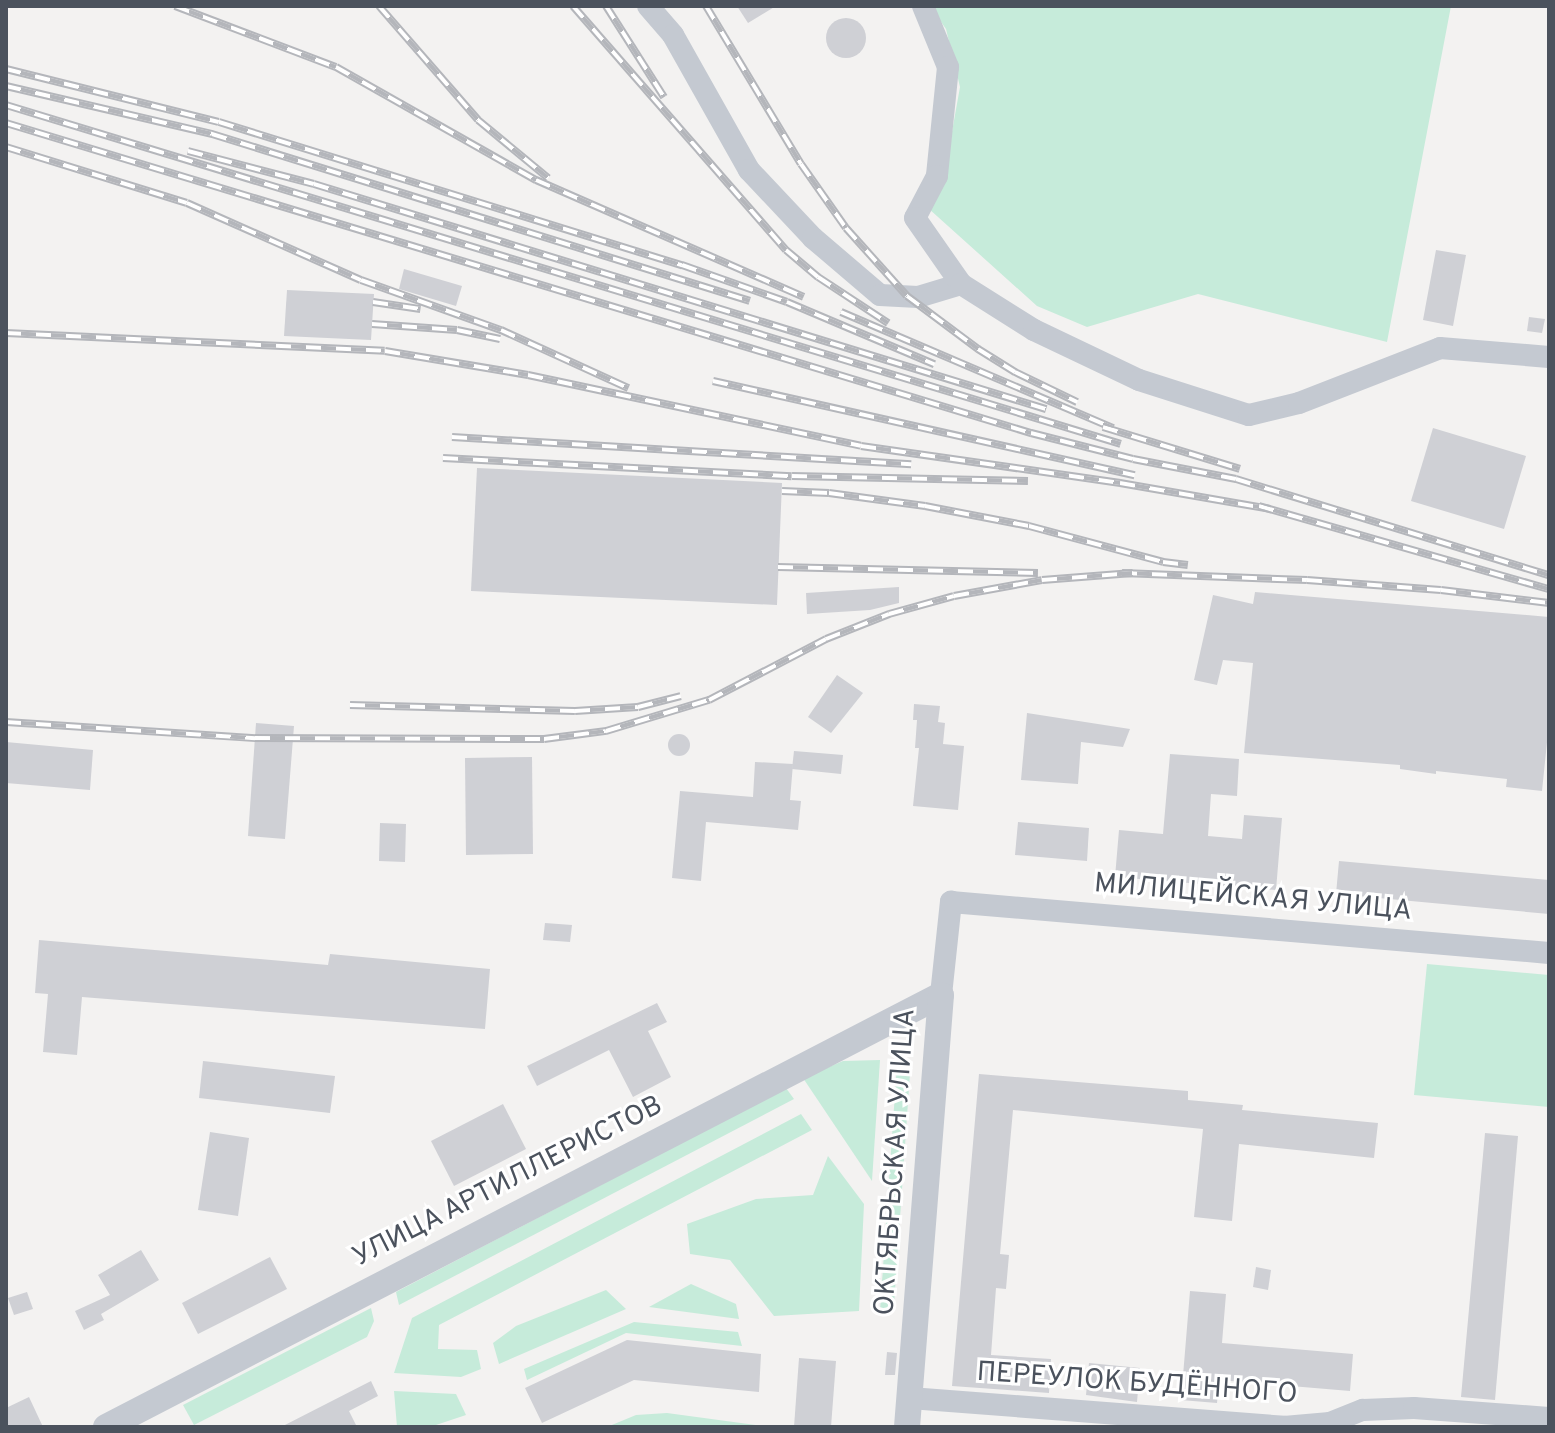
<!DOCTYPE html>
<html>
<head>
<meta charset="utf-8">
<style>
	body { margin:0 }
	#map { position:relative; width:1555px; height:1433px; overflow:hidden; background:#f3f2f1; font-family:Overpass,sans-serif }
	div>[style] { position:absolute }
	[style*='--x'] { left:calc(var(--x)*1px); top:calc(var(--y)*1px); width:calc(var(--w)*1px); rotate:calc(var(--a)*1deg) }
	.green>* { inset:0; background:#c6ebda }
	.building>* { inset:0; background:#cfd0d5 }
	.round { border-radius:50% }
	.minor>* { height:22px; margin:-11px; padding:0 11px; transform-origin:11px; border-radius:11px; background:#c4c9d1 }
	.tertiary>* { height:26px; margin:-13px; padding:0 13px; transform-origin:13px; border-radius:13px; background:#c4c9d1 }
	.rail>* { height:8px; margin-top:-4px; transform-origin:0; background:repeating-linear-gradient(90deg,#fff 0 15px,#b4b6bb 0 30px); box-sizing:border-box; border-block:2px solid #b4b6bb }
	span { translate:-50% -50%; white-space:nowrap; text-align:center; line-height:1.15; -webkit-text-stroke:6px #fff; paint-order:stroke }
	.street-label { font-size:28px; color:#4b525d }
	.frame { position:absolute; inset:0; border:8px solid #4b525d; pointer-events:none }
</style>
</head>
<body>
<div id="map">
	<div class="green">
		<i style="clip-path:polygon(930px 6px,1451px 6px,1387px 342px,1198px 294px,1087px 327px,1037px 306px,928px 208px,946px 165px,960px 87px,946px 29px)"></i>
		<i style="clip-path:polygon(1427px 964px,1549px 975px,1549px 1107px,1414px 1095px)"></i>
		<i style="clip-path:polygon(880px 1060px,872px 1181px,803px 1078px,843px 1061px)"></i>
		<i style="clip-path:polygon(897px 1064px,910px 1073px,894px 1305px,880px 1311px)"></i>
		<i style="clip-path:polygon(786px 1088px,794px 1099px,399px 1305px,396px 1292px)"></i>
		<i style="clip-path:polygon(801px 1114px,812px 1130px,439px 1325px,438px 1349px,477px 1350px,481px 1369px,461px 1377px,394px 1373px,412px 1318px)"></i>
		<i style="clip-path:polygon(828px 1156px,864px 1204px,859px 1311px,774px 1316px,730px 1260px,690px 1254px,687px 1224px,756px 1199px,813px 1195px)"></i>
		<i style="clip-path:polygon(691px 1284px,736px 1304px,739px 1319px,649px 1307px)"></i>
		<i style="clip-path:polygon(606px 1290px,626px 1309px,499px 1364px,493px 1343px,516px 1326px)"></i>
		<i style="clip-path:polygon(371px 1308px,374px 1321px,367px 1337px,194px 1425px,183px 1405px)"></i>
		<i style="clip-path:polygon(634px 1322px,738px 1332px,742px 1346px,626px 1333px,527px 1380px,524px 1369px)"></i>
		<i style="clip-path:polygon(394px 1391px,456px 1394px,466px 1415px,430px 1427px,397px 1427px)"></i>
		<i style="clip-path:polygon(667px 1413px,763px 1426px,763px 1427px,607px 1427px,636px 1415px)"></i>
	</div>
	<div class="building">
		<i style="clip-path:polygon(737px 6px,776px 6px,748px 23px)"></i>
		<i class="round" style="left:826px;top:18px;width:40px;height:40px"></i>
		<i style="clip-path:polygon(1436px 250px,1466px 255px,1453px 326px,1423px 320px)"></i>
		<i style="clip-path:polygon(404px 269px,462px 286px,456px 306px,399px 289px)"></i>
		<i style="clip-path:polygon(287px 290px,374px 294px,371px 340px,284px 336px)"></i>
		<i style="clip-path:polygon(1529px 317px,1545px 319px,1542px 333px,1527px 331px)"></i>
		<i style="clip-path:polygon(1433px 428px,1526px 456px,1504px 529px,1411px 501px)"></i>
		<i style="clip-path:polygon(477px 468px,782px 483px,777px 605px,471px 591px)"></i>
		<i style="clip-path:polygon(899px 587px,899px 603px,870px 610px,807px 614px,806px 593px)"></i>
		<i style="clip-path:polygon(1255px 592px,1549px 617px,1549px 723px,1542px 791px,1506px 787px,1507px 779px,1436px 771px,1436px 774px,1400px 769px,1400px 765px,1244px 753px,1253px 663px,1223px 660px,1217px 685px,1194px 680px,1213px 595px,1253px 604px)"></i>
		<i style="clip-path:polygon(837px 675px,863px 693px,831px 733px,808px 717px)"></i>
		<i style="clip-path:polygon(914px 704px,940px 706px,938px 722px,945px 723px,943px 744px,964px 746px,958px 810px,913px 806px,919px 748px,915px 748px,917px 720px,913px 720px)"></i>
		<i style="clip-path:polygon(1027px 713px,1130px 729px,1123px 747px,1081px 742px,1078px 784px,1021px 780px)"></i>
		<i style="clip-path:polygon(256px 723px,294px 726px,285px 839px,248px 836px)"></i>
		<i class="round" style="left:668px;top:734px;width:22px;height:22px"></i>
		<i style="clip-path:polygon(6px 742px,93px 750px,90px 790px,6px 783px)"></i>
		<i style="clip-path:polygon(794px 751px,843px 755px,841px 774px,792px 769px)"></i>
		<i style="clip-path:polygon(1170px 754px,1239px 759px,1237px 796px,1211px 794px,1208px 836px,1242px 839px,1244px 815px,1282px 818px,1276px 890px,1115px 877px,1119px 830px,1163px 834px)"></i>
		<i style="clip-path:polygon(532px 757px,533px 854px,466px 855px,465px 758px)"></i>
		<i style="clip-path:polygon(755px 762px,793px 764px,790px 800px,801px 801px,798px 830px,706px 822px,701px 881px,672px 878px,680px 791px,753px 797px)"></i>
		<i style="clip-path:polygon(1018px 822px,1089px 828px,1087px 861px,1015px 855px)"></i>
		<i style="clip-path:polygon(380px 823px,406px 824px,405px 862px,379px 861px)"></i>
		<i style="clip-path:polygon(1339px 861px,1549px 880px,1549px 914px,1336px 894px)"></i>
		<i style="clip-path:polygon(545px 923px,572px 925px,570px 942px,543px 940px)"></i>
		<i style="clip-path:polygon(39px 940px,328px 965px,330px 954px,490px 969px,485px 1029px,82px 997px,77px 1055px,43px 1052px,48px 994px,35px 993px)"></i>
		<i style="clip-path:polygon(657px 1003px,667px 1022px,648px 1031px,671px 1077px,633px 1097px,609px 1050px,537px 1086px,527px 1066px)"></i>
		<i style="clip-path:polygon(203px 1061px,335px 1076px,330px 1113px,199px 1098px)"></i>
		<i style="clip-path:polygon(979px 1074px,1188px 1091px,1188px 1100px,1243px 1105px,1242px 1110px,1378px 1123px,1374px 1158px,1239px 1144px,1232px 1221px,1194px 1217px,1203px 1129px,1013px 1110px,1000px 1254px,1009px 1255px,1006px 1289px,996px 1288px,991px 1355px,1051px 1359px,1049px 1393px,952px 1386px)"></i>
		<i style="clip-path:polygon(503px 1104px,526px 1149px,454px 1186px,431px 1141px)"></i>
		<i style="clip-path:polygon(210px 1132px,249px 1138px,238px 1216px,198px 1210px)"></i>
		<i style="clip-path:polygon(1485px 1133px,1518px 1136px,1495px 1400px,1461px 1397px)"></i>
		<i style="clip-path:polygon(141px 1250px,159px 1280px,101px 1314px,104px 1320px,84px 1330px,75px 1311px,110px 1295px,98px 1275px)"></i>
		<i style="clip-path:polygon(270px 1257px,287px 1289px,198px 1334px,182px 1303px)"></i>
		<i style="clip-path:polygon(1256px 1267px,1271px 1270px,1268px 1290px,1253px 1287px)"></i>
		<i style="clip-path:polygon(1190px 1291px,1226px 1294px,1222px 1343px,1353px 1354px,1350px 1391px,1219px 1380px,1217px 1403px,1181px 1400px)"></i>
		<i style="clip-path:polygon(27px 1292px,33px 1309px,14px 1315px,8px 1298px)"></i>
		<i style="clip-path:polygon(627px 1340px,761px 1354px,759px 1392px,634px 1380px,542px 1423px,525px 1388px)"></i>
		<i style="clip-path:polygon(887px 1352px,897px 1353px,895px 1375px,885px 1375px)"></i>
		<i style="clip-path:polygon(799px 1358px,836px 1361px,831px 1427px,794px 1427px)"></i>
		<i style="clip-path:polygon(1089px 1363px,1140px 1368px,1137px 1402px,1086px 1395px)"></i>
		<i style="clip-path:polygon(371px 1381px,378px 1396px,349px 1411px,357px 1427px,281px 1427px)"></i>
		<i style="clip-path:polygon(29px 1397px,43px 1427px,6px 1427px,6px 1408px)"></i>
	</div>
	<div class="minor">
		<i style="--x:648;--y:6;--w:38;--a:49"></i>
		<i style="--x:673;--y:35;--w:155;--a:60.6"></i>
		<i style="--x:749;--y:170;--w:93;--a:46.7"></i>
		<i style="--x:813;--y:238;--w:88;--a:40.4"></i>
		<i style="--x:880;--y:295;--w:38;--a:3"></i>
		<i style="--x:918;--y:297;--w:45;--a:-16.8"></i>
		<i style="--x:923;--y:6;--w:66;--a:67.7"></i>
		<i style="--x:948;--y:67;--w:110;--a:95.8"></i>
		<i style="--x:937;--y:176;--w:47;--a:117.6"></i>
		<i style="--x:915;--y:218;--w:80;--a:55.1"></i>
		<i style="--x:961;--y:284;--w:86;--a:32.2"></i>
		<i style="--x:1034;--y:330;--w:116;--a:25.5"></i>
		<i style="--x:1139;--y:380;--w:115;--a:17.7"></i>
		<i style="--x:1249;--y:415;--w:51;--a:-13.5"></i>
		<i style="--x:1299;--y:403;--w:151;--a:-21.3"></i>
		<i style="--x:1440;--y:348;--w:109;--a:4.7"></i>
		<i style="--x:941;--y:995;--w:94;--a:-83.9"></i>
		<i style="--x:951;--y:902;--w:600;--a:4.87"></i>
		<i style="--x:910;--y:1398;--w:375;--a:4.4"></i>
		<i style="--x:1284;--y:1427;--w:46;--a:-5"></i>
		<i style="--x:1330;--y:1423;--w:35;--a:-22"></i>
		<i style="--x:1363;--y:1410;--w:51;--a:-2.2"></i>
		<i style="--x:1414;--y:1408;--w:135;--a:4.2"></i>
	</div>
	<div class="tertiary">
		<i style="--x:106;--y:1427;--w:940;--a:-27.36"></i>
		<i style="--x:907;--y:1427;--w:433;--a:-85.5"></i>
	</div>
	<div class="rail">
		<i style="--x:175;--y:6;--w:172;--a:20.8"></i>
		<i style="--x:336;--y:67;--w:230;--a:29.5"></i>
		<i style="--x:536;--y:180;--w:292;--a:23.6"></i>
		<i style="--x:379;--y:6;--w:151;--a:49"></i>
		<i style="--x:478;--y:120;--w:91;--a:39.6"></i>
		<i style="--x:573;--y:6;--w:324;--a:48.9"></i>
		<i style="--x:786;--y:250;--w:42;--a:40.2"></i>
		<i style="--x:818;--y:277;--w:84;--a:33.3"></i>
		<i style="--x:606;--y:6;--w:108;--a:57.5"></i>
		<i style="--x:706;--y:6;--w:184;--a:59"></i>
		<i style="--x:801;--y:164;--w:78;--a:54.9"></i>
		<i style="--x:846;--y:228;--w:91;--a:48.1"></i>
		<i style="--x:907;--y:296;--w:89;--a:36.7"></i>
		<i style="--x:978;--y:349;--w:44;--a:31.9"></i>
		<i style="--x:1015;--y:372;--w:69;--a:25.8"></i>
		<i style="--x:6;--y:69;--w:219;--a:14"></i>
		<i style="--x:219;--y:122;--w:485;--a:17.2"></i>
		<i style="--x:682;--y:265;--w:111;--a:19.4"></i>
		<i style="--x:787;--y:302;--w:160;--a:22.9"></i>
		<i style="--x:6;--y:86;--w:212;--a:13.1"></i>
		<i style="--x:212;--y:134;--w:563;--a:17.24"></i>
		<i style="--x:6;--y:105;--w:1165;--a:16.91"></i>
		<i style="--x:6;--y:123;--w:1071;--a:16.83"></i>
		<i style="--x:1031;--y:433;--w:105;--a:14.3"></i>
		<i style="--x:1133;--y:459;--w:105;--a:11"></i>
		<i style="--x:1236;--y:479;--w:327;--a:17.1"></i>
		<i style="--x:6;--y:147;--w:189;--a:17.2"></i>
		<i style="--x:187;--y:203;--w:190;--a:23.9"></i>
		<i style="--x:361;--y:280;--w:149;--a:19.7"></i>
		<i style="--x:501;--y:330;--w:140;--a:24.5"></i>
		<i style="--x:188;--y:151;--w:130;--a:14.7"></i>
		<i style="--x:314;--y:184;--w:766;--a:17.09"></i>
		<i style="--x:373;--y:302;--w:48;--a:8.5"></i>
		<i style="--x:841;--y:312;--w:296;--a:23.1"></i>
		<i style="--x:372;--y:324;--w:85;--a:4"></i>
		<i style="--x:457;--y:330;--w:44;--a:11.8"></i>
		<i style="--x:6;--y:333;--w:379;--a:2.7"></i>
		<i style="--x:385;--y:351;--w:145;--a:9.5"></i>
		<i style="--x:528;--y:375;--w:340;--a:12"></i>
		<i style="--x:861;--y:446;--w:262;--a:8.1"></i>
		<i style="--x:1120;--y:483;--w:152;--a:9.8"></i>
		<i style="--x:713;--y:381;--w:432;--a:12.6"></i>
		<i style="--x:1103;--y:427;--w:143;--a:17"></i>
		<i style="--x:452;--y:437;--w:460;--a:3.4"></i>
		<i style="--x:443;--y:458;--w:349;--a:3"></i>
		<i style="--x:792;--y:476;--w:236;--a:1.2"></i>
		<i style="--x:782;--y:491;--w:47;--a:2.4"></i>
		<i style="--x:829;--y:493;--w:97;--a:7.7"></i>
		<i style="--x:925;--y:506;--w:106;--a:10.9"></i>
		<i style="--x:1029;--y:526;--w:139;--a:15"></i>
		<i style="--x:1163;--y:562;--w:25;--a:7"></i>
		<i style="--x:1259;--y:506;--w:302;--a:16"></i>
		<i style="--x:778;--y:567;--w:260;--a:1.3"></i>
		<i style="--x:1122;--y:573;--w:185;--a:2.2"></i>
		<i style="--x:1307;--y:580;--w:134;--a:4.3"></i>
		<i style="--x:1441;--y:590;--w:109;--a:6.9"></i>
		<i style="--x:350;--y:705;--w:225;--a:1.5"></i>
		<i style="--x:575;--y:711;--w:63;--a:-3.6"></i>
		<i style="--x:638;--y:707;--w:44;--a:-14.3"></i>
		<i style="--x:6;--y:722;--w:250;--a:3.7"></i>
		<i style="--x:255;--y:738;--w:289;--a:0.2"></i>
		<i style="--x:544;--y:739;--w:63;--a:-7.4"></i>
		<i style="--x:606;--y:731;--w:108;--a:-16.8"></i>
		<i style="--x:709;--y:700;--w:132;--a:-27.5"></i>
		<i style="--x:826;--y:639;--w:68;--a:-21.6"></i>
		<i style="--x:889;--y:614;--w:67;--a:-15.5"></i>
		<i style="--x:954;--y:596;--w:89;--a:-10.3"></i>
		<i style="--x:1042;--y:580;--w:91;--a:-4.4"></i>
	</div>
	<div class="street-label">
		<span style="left:1253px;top:898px;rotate:5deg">МИЛИЦЕЙСКАЯ УЛИЦА</span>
		<span style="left:896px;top:1162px;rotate:-86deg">ОКТЯБРЬСКАЯ УЛИЦА</span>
		<span style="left:508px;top:1182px;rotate:-27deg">УЛИЦА АРТИЛЛЕРИСТОВ</span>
		<span style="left:1137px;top:1384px;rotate:4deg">ПЕРЕУЛОК БУДЁННОГО</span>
	</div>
	<div class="frame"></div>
</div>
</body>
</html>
